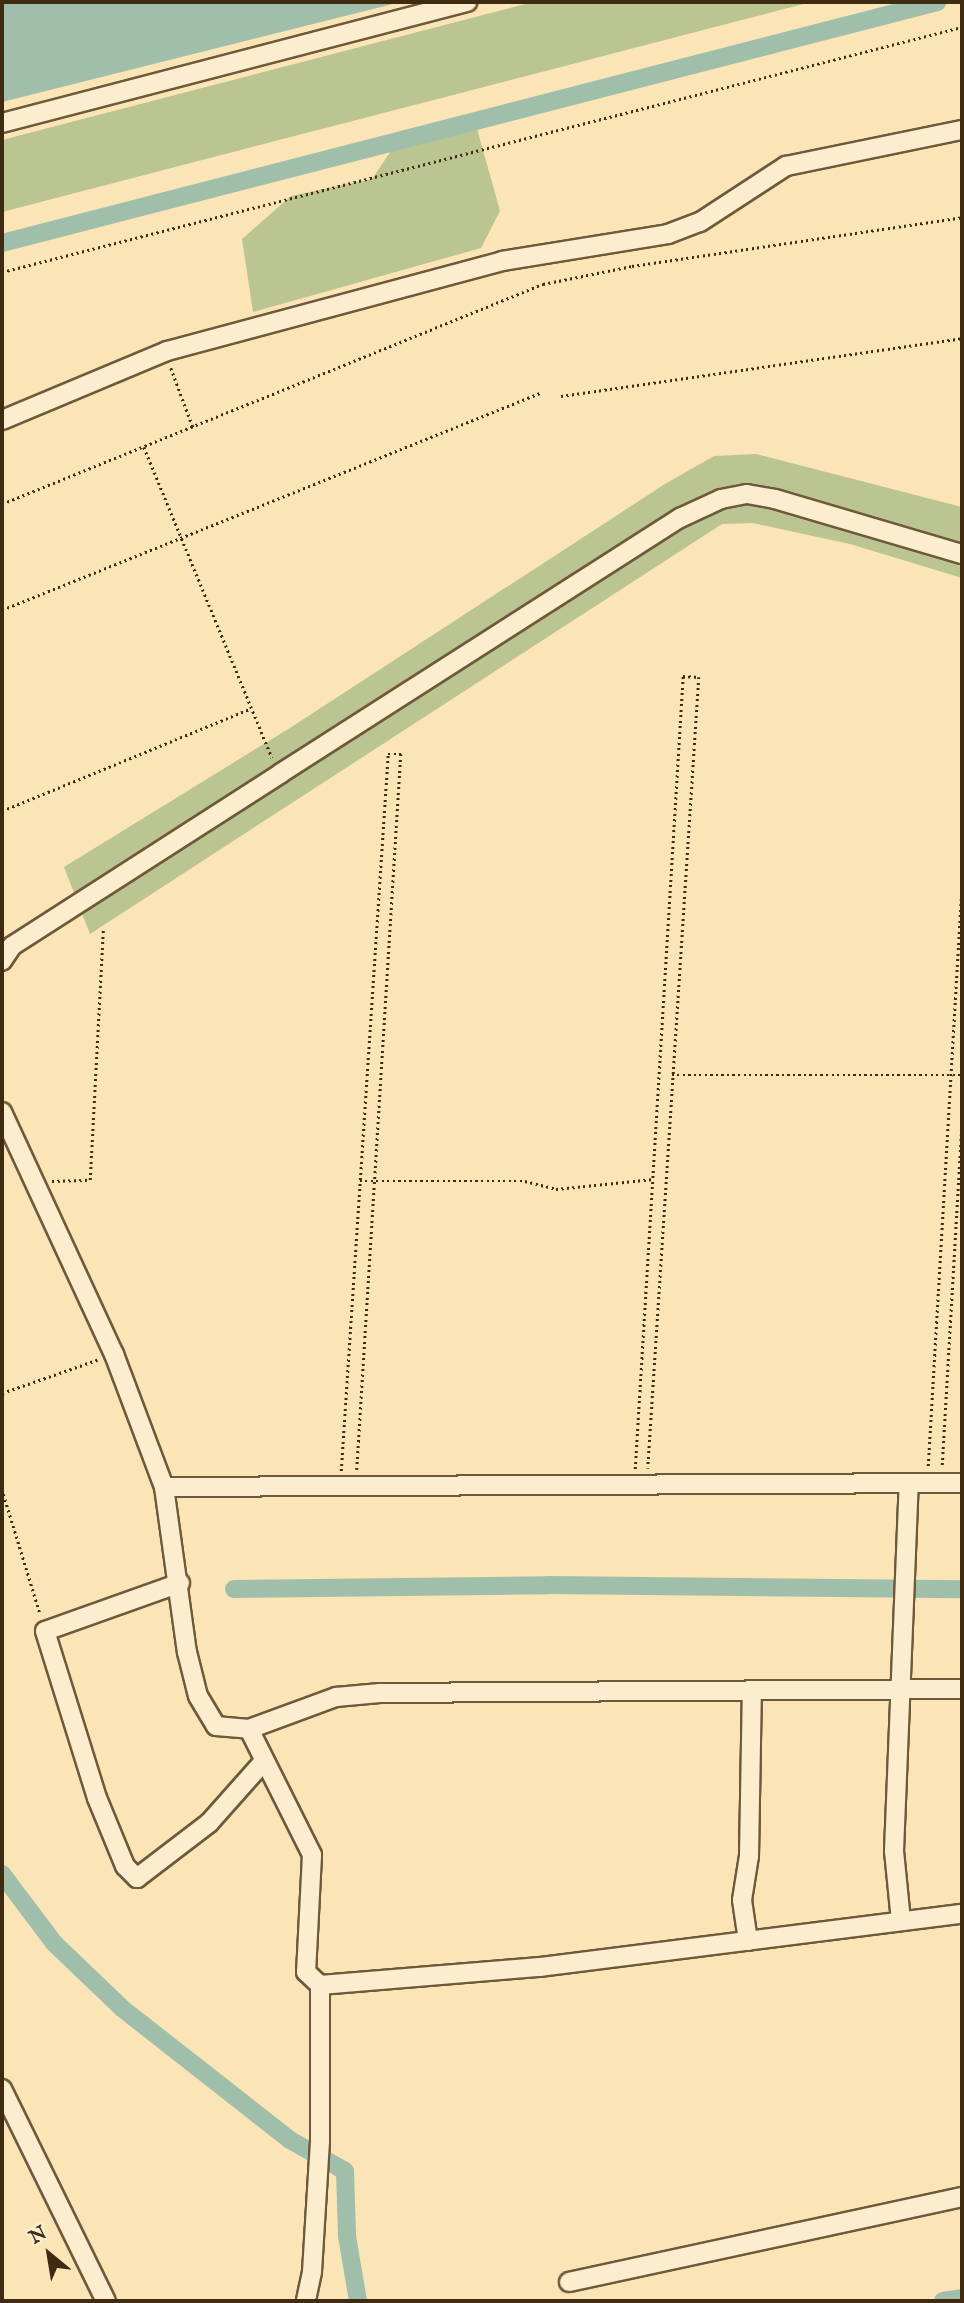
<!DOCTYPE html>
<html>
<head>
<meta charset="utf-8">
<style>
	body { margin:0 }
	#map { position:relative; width:964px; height:2303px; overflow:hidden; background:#fbe4b5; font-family:"IM FELL English",serif }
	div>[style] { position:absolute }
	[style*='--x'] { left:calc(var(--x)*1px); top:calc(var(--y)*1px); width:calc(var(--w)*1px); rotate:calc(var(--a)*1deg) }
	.green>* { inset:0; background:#bac591 }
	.water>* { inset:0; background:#9fbfab }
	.canal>* { height:18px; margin:-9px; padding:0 9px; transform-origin:9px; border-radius:9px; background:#9fbfab }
	.path>* { height:2.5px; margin-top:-1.25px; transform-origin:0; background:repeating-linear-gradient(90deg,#3f2b12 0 2px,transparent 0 5.5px) }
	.roads { filter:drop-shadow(2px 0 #6e593b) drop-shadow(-2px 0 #6e593b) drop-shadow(0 2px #6e593b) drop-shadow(0 -2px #6e593b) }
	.street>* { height:18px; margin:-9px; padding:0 9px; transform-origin:9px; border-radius:9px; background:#fcedcf }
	span { translate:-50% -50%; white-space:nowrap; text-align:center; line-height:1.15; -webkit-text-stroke:5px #fcedcf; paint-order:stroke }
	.frame { position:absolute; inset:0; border:4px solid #3f2b12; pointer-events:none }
	.north { position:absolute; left:14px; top:2219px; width:70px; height:70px; -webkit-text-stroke:5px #fcedcf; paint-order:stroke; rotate:330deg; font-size:19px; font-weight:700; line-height:28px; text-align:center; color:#3f2b12 }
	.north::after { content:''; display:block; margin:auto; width:24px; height:32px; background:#3f2b12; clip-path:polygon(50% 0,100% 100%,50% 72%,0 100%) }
</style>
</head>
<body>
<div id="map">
	<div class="green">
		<i style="clip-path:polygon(533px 2px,811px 2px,2px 212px,2px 140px)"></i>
		<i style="clip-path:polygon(474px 118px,500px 211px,481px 248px,253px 312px,242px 239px,291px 196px,372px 179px,401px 136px)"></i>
		<i style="clip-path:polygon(756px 454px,962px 507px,962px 578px,850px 544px,753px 523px,722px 524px,90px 934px,64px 867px,293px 726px,665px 484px,714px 456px)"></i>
	</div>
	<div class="water">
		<i style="clip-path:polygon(2px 2px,401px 2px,2px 102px)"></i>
	</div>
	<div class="canal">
		<i style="--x:2;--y:243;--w:966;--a:-14.45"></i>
		<i style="--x:234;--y:1589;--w:314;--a:-0.7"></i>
		<i style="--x:548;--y:1585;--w:414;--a:0.6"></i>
		<i style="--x:2;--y:1874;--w:86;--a:53"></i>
		<i style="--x:54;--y:1943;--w:95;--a:43.7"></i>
		<i style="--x:123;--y:2009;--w:212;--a:38.1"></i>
		<i style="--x:290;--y:2140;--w:63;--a:29.4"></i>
		<i style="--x:345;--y:2171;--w:65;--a:88.2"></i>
		<i style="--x:347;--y:2236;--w:66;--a:80.4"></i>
		<i style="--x:943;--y:2301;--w:19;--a:-9"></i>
	</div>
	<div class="path">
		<i style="--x:2;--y:272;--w:991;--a:-14.32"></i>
		<i style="--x:171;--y:368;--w:63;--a:69.6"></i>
		<i style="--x:561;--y:396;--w:405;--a:-8.2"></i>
		<i style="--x:144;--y:447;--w:336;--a:67.6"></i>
		<i style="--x:2;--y:504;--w:584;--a:-22.13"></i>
		<i style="--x:543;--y:284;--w:91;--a:-11.4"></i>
		<i style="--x:632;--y:266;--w:334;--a:-8.4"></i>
		<i style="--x:2;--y:610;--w:580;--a:-21.97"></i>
		<i style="--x:2;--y:811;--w:268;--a:-22.4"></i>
		<i style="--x:672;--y:1075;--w:290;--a:0"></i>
		<i style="--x:52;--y:1181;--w:38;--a:-2"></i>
		<i style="--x:90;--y:1180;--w:252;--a:-87"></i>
		<i style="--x:360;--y:1181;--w:165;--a:0"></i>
		<i style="--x:525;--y:1181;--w:32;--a:14"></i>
		<i style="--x:556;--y:1189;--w:98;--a:-5.9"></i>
		<i style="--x:2;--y:1393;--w:101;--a:-19.2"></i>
		<i style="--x:942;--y:1465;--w:350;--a:-86.7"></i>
		<i style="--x:928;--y:1466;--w:586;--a:-86.67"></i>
		<i style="--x:635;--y:1469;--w:794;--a:-86.54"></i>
		<i style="--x:683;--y:676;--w:16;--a:4"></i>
		<i style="--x:699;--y:677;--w:793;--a:93.69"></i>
		<i style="--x:341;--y:1471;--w:719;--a:-86.25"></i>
		<i style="--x:388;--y:754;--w:13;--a:0"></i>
		<i style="--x:401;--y:754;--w:717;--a:93.52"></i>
		<i style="--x:2;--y:1489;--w:130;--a:73"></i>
	</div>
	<div class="roads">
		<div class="street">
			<i style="--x:2;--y:123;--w:481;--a:-14.6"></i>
			<i style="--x:2;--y:420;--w:179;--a:-22.7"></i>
			<i style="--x:167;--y:351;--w:347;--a:-15"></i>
			<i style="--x:502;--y:261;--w:168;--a:-9.2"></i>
			<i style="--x:668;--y:234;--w:34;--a:-21"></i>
			<i style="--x:700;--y:222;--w:103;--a:-33.1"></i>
			<i style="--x:786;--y:166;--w:180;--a:-11.6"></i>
			<i style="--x:2;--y:961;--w:18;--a:-56"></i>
			<i style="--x:12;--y:946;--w:320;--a:-32.7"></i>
			<i style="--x:281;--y:773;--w:474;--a:-32.6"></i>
			<i style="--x:680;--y:518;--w:45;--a:-24.9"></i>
			<i style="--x:721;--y:499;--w:26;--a:-11"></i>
			<i style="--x:747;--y:494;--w:28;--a:10"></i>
			<i style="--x:775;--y:499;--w:195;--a:16.4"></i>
			<i style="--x:2;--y:1112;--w:267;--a:65.2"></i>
			<i style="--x:114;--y:1354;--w:142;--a:69.4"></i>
			<i style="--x:164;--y:1487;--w:167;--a:82.1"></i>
			<i style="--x:187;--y:1652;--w:45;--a:76"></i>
			<i style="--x:198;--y:1696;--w:35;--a:59"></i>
			<i style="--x:216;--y:1726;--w:33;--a:5"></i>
			<i style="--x:249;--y:1729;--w:93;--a:-20.2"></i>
			<i style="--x:336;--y:1697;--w:44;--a:-5.2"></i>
			<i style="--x:380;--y:1693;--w:582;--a:-0.39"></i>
			<i style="--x:164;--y:1487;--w:798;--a:-0.29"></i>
			<i style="--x:180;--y:1583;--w:143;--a:160.4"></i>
			<i style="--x:45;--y:1631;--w:175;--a:72.7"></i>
			<i style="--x:97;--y:1798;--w:74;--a:67.6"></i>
			<i style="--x:125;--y:1866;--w:17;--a:45"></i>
			<i style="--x:137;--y:1878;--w:91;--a:-37.4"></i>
			<i style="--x:209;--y:1823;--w:83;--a:-48.4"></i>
			<i style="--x:249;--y:1729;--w:141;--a:63.4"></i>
			<i style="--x:312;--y:1855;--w:117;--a:92.9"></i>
			<i style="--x:306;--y:1972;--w:19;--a:43"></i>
			<i style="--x:320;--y:1985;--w:156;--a:90"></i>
			<i style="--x:320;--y:2141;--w:131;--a:93.5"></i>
			<i style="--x:312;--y:2272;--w:30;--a:102"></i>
			<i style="--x:901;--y:1921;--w:70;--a:-95.7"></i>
			<i style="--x:894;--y:1851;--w:368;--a:-87.7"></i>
			<i style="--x:748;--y:1941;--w:41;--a:-98.3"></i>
			<i style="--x:742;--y:1900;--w:45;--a:-81"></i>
			<i style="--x:749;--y:1856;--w:166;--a:-89"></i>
			<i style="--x:320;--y:1985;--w:221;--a:-4.7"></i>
			<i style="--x:540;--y:1967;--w:425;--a:-7.2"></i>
			<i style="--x:2;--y:2089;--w:236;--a:63.9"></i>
			<i style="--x:569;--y:2282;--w:402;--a:-12.2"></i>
		</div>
	</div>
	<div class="frame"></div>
	<div class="north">N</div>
</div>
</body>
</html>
